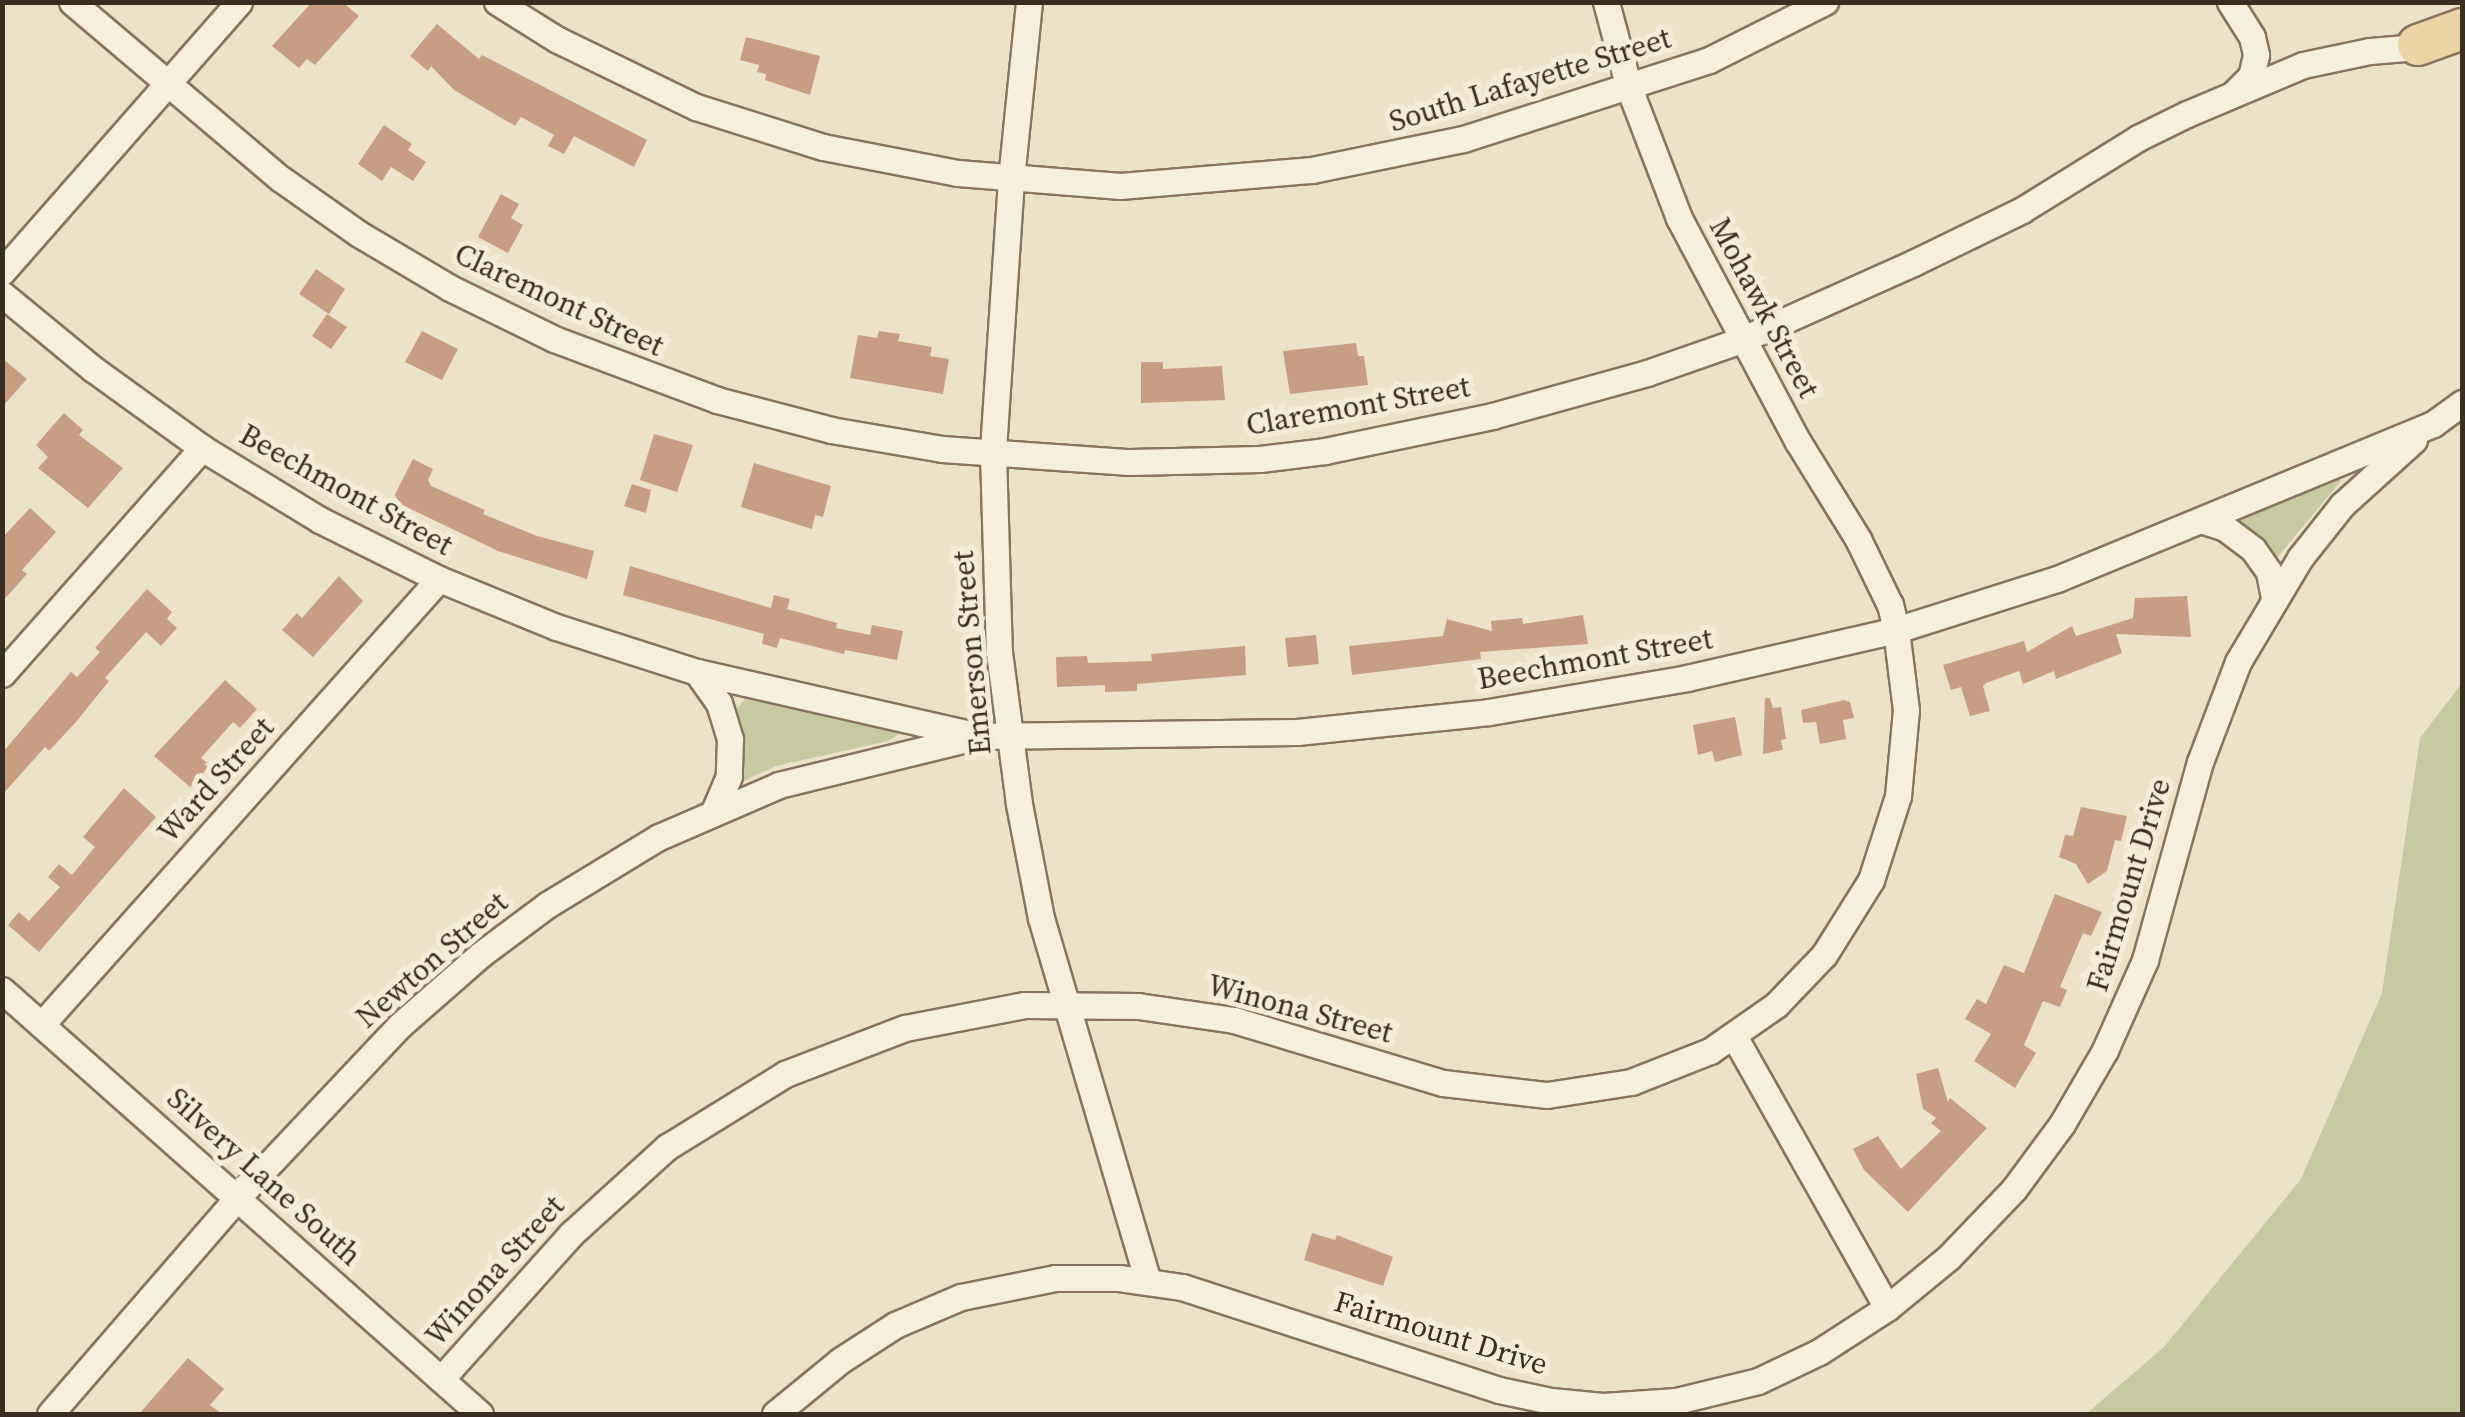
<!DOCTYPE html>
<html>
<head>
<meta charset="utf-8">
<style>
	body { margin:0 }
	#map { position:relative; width:2465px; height:1417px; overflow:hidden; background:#ece2ca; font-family:"Source Serif 4",serif }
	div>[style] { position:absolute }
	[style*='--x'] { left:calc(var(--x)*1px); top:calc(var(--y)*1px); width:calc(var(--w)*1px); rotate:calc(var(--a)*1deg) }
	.green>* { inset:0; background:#c6ca9e }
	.building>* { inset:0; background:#c89e83 }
	.roads { filter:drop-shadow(2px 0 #88745f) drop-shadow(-2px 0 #88745f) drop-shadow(0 2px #88745f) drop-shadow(0 -2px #88745f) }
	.minor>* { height:25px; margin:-12.5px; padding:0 12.5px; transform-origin:12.5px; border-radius:12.5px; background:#f7efdd }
	.primary>* { height:40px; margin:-20px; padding:0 20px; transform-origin:20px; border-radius:20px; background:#ecd5a5 }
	span { translate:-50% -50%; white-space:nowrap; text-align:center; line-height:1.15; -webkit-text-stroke:10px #f4ecd9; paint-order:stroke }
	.street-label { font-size:30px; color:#3a2d22 }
	.frame { position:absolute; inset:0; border:5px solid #3a2d22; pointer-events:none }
</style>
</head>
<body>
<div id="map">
	<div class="green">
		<i style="clip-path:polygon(2340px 473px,2340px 482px,2276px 559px,2270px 560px,2236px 522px)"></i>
		<i style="clip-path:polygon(2462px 683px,2462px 1414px,2086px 1414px,2164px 1347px,2301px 1179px,2382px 993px,2420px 738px)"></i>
		<i style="clip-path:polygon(745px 699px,889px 724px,899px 734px,888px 741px,776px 766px,741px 782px,743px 733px,736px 710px)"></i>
	</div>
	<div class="building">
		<i style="clip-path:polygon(312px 2px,342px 2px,359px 16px,315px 65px,307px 59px,299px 68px,272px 46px)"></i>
		<i style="clip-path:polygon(437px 24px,479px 59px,482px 55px,647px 140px,634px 167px,574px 136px,564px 154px,548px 146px,554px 135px,521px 117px,515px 126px,454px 90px,431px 66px,428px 71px,410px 56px)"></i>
		<i style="clip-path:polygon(746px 37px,820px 56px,810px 95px,765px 80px,766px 74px,757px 72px,759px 65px,740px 60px)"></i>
		<i style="clip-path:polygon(384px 125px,412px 144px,408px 150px,426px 162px,413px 181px,391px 167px,382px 181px,358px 164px)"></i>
		<i style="clip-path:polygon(501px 194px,519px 204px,511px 218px,523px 225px,508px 253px,478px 237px)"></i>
		<i style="clip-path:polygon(316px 269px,345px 289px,329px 314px,299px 294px)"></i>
		<i style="clip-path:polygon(327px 314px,347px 327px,331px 349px,312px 336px)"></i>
		<i style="clip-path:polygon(422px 331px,458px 349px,442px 380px,405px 362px)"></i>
		<i style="clip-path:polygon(879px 331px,900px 334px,898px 341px,932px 347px,930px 356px,949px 359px,943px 394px,850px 378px,858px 335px,877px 338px)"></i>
		<i style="clip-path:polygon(1356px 343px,1358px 356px,1364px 356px,1368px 385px,1290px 394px,1283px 351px)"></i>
		<i style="clip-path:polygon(2px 358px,27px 379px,2px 407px)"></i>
		<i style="clip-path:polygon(1141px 362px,1163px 362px,1163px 369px,1222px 366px,1225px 400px,1141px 403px)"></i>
		<i style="clip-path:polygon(64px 413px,83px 430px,79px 435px,123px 468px,88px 508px,38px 468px,48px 457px,36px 445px)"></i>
		<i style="clip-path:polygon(654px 434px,693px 445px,677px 492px,640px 480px)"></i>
		<i style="clip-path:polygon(413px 459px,433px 469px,428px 480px,431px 486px,485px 510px,483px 514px,537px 536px,594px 551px,587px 579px,498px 551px,392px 500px)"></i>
		<i style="clip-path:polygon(754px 463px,831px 486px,823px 517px,815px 515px,812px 529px,741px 507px)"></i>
		<i style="clip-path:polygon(632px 484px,651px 490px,646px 513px,624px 506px)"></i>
		<i style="clip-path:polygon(30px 508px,56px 532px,22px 570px,27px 574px,2px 602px,2px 538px)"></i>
		<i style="clip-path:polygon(630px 566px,771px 608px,774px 595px,790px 599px,787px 609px,837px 623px,836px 628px,870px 635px,872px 625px,903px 631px,897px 660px,845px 650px,844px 654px,780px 638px,777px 648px,762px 644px,764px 634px,623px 595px)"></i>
		<i style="clip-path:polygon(339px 576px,363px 601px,313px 657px,282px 630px,297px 613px,302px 618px)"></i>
		<i style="clip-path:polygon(147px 589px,172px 612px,167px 619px,177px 628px,161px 646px,146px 632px,105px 678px,109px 681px,76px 722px,49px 751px,45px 747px,2px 795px,2px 753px,71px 672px,77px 677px,100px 652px,95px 648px)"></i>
		<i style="clip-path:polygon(2187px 596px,2191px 637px,2116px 634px,2122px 653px,2071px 673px,2056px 679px,2054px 671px,2023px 684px,2019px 671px,1986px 683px,1983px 686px,1990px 711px,1970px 716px,1961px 687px,1951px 690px,1943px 665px,2024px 641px,2027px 652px,2072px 626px,2076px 636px,2133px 618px,2135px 598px)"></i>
		<i style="clip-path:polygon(1583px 615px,1588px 644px,1480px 652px,1481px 659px,1352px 675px,1349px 646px,1443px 636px,1447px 619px,1492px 631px,1491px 621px,1522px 618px,1523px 624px)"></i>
		<i style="clip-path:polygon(1316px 635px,1319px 664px,1288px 667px,1285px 638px)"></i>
		<i style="clip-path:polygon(1245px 646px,1246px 675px,1137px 684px,1137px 691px,1105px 692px,1105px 685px,1057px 687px,1056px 657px,1087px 656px,1088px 663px,1152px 661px,1151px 654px)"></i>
		<i style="clip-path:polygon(225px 680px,257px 709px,240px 728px,233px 722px,201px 758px,210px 765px,190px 787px,154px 756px)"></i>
		<i style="clip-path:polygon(1765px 698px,1770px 698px,1773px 708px,1781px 707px,1786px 739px,1781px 740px,1783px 750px,1763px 754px)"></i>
		<i style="clip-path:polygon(1844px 700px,1850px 702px,1854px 718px,1843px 720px,1846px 739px,1820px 744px,1816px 722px,1803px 723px,1801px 710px)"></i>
		<i style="clip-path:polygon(1735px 717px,1742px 755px,1715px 762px,1712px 751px,1698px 755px,1693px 725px)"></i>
		<i style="clip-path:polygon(124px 788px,156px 817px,39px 952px,8px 925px,19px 912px,29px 921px,60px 887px,48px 877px,59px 864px,72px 875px,95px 847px,83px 837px)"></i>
		<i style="clip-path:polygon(2081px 807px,2127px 816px,2121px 841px,2115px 840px,2107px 871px,2088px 884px,2076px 864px,2059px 857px,2065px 835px,2073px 836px)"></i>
		<i style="clip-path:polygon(2055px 894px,2102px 912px,2091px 936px,2083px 933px,2060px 987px,2067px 990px,2060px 1007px,2043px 1001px,2024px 1045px,2036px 1053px,2015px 1088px,1974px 1061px,1991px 1034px,1965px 1019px,1977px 999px,1986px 1004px,2004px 965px,2024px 973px)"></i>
		<i style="clip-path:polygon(1938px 1068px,1948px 1102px,1950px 1098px,1987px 1128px,1908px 1212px,1864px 1170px,1853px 1149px,1878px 1136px,1901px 1169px,1941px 1131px,1931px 1123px,1936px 1118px,1923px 1109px,1916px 1074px)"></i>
		<i style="clip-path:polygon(1312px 1233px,1335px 1240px,1337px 1235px,1393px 1257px,1383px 1286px,1304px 1260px)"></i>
		<i style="clip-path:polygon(188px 1358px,224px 1389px,210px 1405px,222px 1414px,139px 1414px)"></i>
	</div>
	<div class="roads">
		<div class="minor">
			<i style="--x:72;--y:2;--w:274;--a:40.3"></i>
			<i style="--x:281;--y:179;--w:95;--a:35.2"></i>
			<i style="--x:359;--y:234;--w:106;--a:30.7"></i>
			<i style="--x:450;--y:288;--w:116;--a:26.1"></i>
			<i style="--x:554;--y:339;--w:174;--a:20.5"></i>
			<i style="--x:717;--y:400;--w:118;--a:14.7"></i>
			<i style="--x:831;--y:430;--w:113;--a:9.7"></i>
			<i style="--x:942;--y:449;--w:188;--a:4"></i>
			<i style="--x:1130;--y:462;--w:130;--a:-1.3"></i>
			<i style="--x:1260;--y:459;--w:65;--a:-7"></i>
			<i style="--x:1325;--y:451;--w:171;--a:-11.8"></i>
			<i style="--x:1492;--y:416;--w:161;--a:-15.5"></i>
			<i style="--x:1647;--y:373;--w:100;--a:-19.3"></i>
			<i style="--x:1741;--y:340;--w:188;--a:-24.1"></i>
			<i style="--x:1913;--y:263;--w:121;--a:-25.9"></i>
			<i style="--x:2022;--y:210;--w:137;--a:-31.8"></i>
			<i style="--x:2138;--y:138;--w:55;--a:-26.1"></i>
			<i style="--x:2187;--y:114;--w:126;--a:-22.9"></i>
			<i style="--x:2303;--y:65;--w:68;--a:-11.8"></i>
			<i style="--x:2370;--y:51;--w:59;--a:-4.8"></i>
			<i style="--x:497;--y:2;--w:70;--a:32.1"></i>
			<i style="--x:556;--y:39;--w:156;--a:25.9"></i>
			<i style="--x:696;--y:107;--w:133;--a:17.5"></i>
			<i style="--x:823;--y:147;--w:137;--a:10.9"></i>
			<i style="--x:958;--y:173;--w:163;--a:4.6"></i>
			<i style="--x:1120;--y:186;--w:193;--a:-4.8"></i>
			<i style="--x:1312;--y:170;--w:154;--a:-11.6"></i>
			<i style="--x:1463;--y:139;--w:258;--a:-17.8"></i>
			<i style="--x:1709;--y:60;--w:130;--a:-26.6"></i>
			<i style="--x:1029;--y:2;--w:178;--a:95.8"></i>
			<i style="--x:1011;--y:179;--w:275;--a:93.8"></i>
			<i style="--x:993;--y:453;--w:199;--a:88.3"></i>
			<i style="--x:999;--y:652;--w:153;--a:82.5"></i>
			<i style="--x:1019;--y:804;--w:116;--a:79.1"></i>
			<i style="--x:1041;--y:918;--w:378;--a:73.6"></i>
			<i style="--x:2230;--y:2;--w:41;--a:57.8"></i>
			<i style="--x:2252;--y:37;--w:18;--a:77"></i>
			<i style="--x:2256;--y:55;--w:22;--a:103"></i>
			<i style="--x:2251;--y:76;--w:24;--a:135"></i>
			<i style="--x:2;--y:272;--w:359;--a:-48.7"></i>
			<i style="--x:2;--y:294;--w:118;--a:39.5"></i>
			<i style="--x:93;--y:369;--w:135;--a:35.9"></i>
			<i style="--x:202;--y:448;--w:138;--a:31.4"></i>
			<i style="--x:320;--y:520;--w:133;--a:26.4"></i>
			<i style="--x:439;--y:579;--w:126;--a:22.3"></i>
			<i style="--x:556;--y:627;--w:148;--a:17.7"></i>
			<i style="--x:697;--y:672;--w:289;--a:12.8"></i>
			<i style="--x:979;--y:736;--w:318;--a:-0.7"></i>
			<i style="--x:1297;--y:732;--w:193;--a:-5.9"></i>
			<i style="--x:1489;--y:712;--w:201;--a:-9.7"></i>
			<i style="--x:1687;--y:678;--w:214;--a:-12.9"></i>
			<i style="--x:1896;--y:630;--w:169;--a:-17.6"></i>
			<i style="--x:2057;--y:579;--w:407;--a:-22.4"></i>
			<i style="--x:2433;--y:424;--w:36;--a:-36"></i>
			<i style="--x:2204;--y:521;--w:22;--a:18"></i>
			<i style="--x:2225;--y:528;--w:35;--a:37"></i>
			<i style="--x:2253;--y:549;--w:28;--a:55"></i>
			<i style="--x:2269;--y:572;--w:26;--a:79"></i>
			<i style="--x:697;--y:672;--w:38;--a:55"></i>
			<i style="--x:719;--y:703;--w:38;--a:73"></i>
			<i style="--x:730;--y:739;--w:37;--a:92"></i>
			<i style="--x:729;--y:776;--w:38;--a:113"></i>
			<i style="--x:2;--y:674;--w:302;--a:-48.5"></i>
			<i style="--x:2;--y:990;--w:639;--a:41.57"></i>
			<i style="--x:42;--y:1024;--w:596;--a:-48.26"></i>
			<i style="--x:1734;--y:1036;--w:312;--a:60.6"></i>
			<i style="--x:441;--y:1379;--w:195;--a:-48.1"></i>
			<i style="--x:571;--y:1234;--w:130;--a:-42.2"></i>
			<i style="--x:667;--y:1147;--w:139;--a:-31.7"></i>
			<i style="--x:785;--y:1074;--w:129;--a:-21"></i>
			<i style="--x:905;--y:1028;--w:121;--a:-10.9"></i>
			<i style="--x:1024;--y:1005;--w:114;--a:0.5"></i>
			<i style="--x:1138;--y:1006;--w:97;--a:8.3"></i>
			<i style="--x:1234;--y:1020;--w:218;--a:16.8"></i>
			<i style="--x:1443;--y:1083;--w:105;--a:6.6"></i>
			<i style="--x:1547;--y:1095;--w:85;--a:-8.8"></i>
			<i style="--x:1631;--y:1082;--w:85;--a:-21.4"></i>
			<i style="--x:1710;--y:1051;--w:80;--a:-34.9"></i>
			<i style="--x:1776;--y:1005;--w:69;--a:-46.2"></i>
			<i style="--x:1824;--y:955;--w:89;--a:-57.9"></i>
			<i style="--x:1871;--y:880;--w:88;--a:-72.2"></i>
			<i style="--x:1898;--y:796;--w:86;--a:-84.7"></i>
			<i style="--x:1906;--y:710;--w:81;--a:-97.1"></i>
			<i style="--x:1896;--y:630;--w:26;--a:-103"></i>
			<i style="--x:1890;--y:605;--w:73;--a:-115.9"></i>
			<i style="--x:1858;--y:539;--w:114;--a:-121.7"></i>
			<i style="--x:1798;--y:442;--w:254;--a:-118"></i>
			<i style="--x:1679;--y:218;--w:139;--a:-111"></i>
			<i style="--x:1629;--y:88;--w:89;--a:-105"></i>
			<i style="--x:50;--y:1414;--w:287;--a:-49.1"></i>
			<i style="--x:238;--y:1197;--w:235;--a:-46.7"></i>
			<i style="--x:399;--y:1026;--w:108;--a:-41.2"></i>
			<i style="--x:480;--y:955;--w:84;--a:-36.7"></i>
			<i style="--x:547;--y:905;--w:131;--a:-31.3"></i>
			<i style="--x:659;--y:837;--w:131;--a:-23.4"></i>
			<i style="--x:779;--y:785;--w:197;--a:-13.8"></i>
			<i style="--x:775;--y:1414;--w:85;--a:-39.3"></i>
			<i style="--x:841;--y:1360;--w:64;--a:-32.9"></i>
			<i style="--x:895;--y:1325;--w:72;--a:-23"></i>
			<i style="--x:961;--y:1297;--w:96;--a:-11.4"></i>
			<i style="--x:1055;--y:1278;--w:64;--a:0"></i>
			<i style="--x:1119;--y:1278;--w:64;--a:8.1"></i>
			<i style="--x:1182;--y:1287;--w:333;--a:18"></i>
			<i style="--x:1499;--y:1390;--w:53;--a:11.9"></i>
			<i style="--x:1551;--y:1401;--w:52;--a:5.5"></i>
			<i style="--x:1603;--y:1406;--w:73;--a:-3.9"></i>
			<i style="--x:1676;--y:1401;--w:84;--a:-13.7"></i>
			<i style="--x:1758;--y:1381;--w:68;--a:-25.4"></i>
			<i style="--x:1819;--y:1352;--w:81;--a:-32.9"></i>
			<i style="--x:1887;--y:1308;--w:80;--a:-39.4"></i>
			<i style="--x:1949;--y:1257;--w:94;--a:-46.3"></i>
			<i style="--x:2014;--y:1189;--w:81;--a:-53.6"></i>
			<i style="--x:2062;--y:1124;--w:86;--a:-59.8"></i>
			<i style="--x:2105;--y:1050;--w:98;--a:-66"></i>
			<i style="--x:2145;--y:960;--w:205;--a:-74.5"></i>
			<i style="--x:2200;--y:762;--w:107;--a:-69.2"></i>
			<i style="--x:2238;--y:662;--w:121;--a:-59.2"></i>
			<i style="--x:2300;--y:558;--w:68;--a:-51.6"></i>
			<i style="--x:2342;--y:505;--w:97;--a:-42.1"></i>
		</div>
		<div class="primary">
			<i style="--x:2418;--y:45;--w:47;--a:-20"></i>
		</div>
	</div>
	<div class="street-label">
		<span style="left:1530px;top:80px;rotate:-17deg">South Lafayette Street</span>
		<span style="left:559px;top:300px;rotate:25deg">Claremont Street</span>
		<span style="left:1764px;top:308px;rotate:62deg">Mohawk Street</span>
		<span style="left:1358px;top:406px;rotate:-10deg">Claremont Street</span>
		<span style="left:346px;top:490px;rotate:29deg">Beechmont Street</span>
		<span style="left:972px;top:653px;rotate:-95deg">Emerson Street</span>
		<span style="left:1595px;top:659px;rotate:-10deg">Beechmont Street</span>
		<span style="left:216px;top:780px;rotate:-48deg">Ward Street</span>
		<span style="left:2129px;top:885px;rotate:-73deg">Fairmount Drive</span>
		<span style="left:432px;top:960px;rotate:-41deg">Newton Street</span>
		<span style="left:1300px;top:1009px;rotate:15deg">Winona Street</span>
		<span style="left:264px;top:1177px;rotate:42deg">Silvery Lane South</span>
		<span style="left:495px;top:1271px;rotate:-48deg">Winona Street</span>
		<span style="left:1441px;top:1333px;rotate:17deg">Fairmount Drive</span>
	</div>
	<div class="frame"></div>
</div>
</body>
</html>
